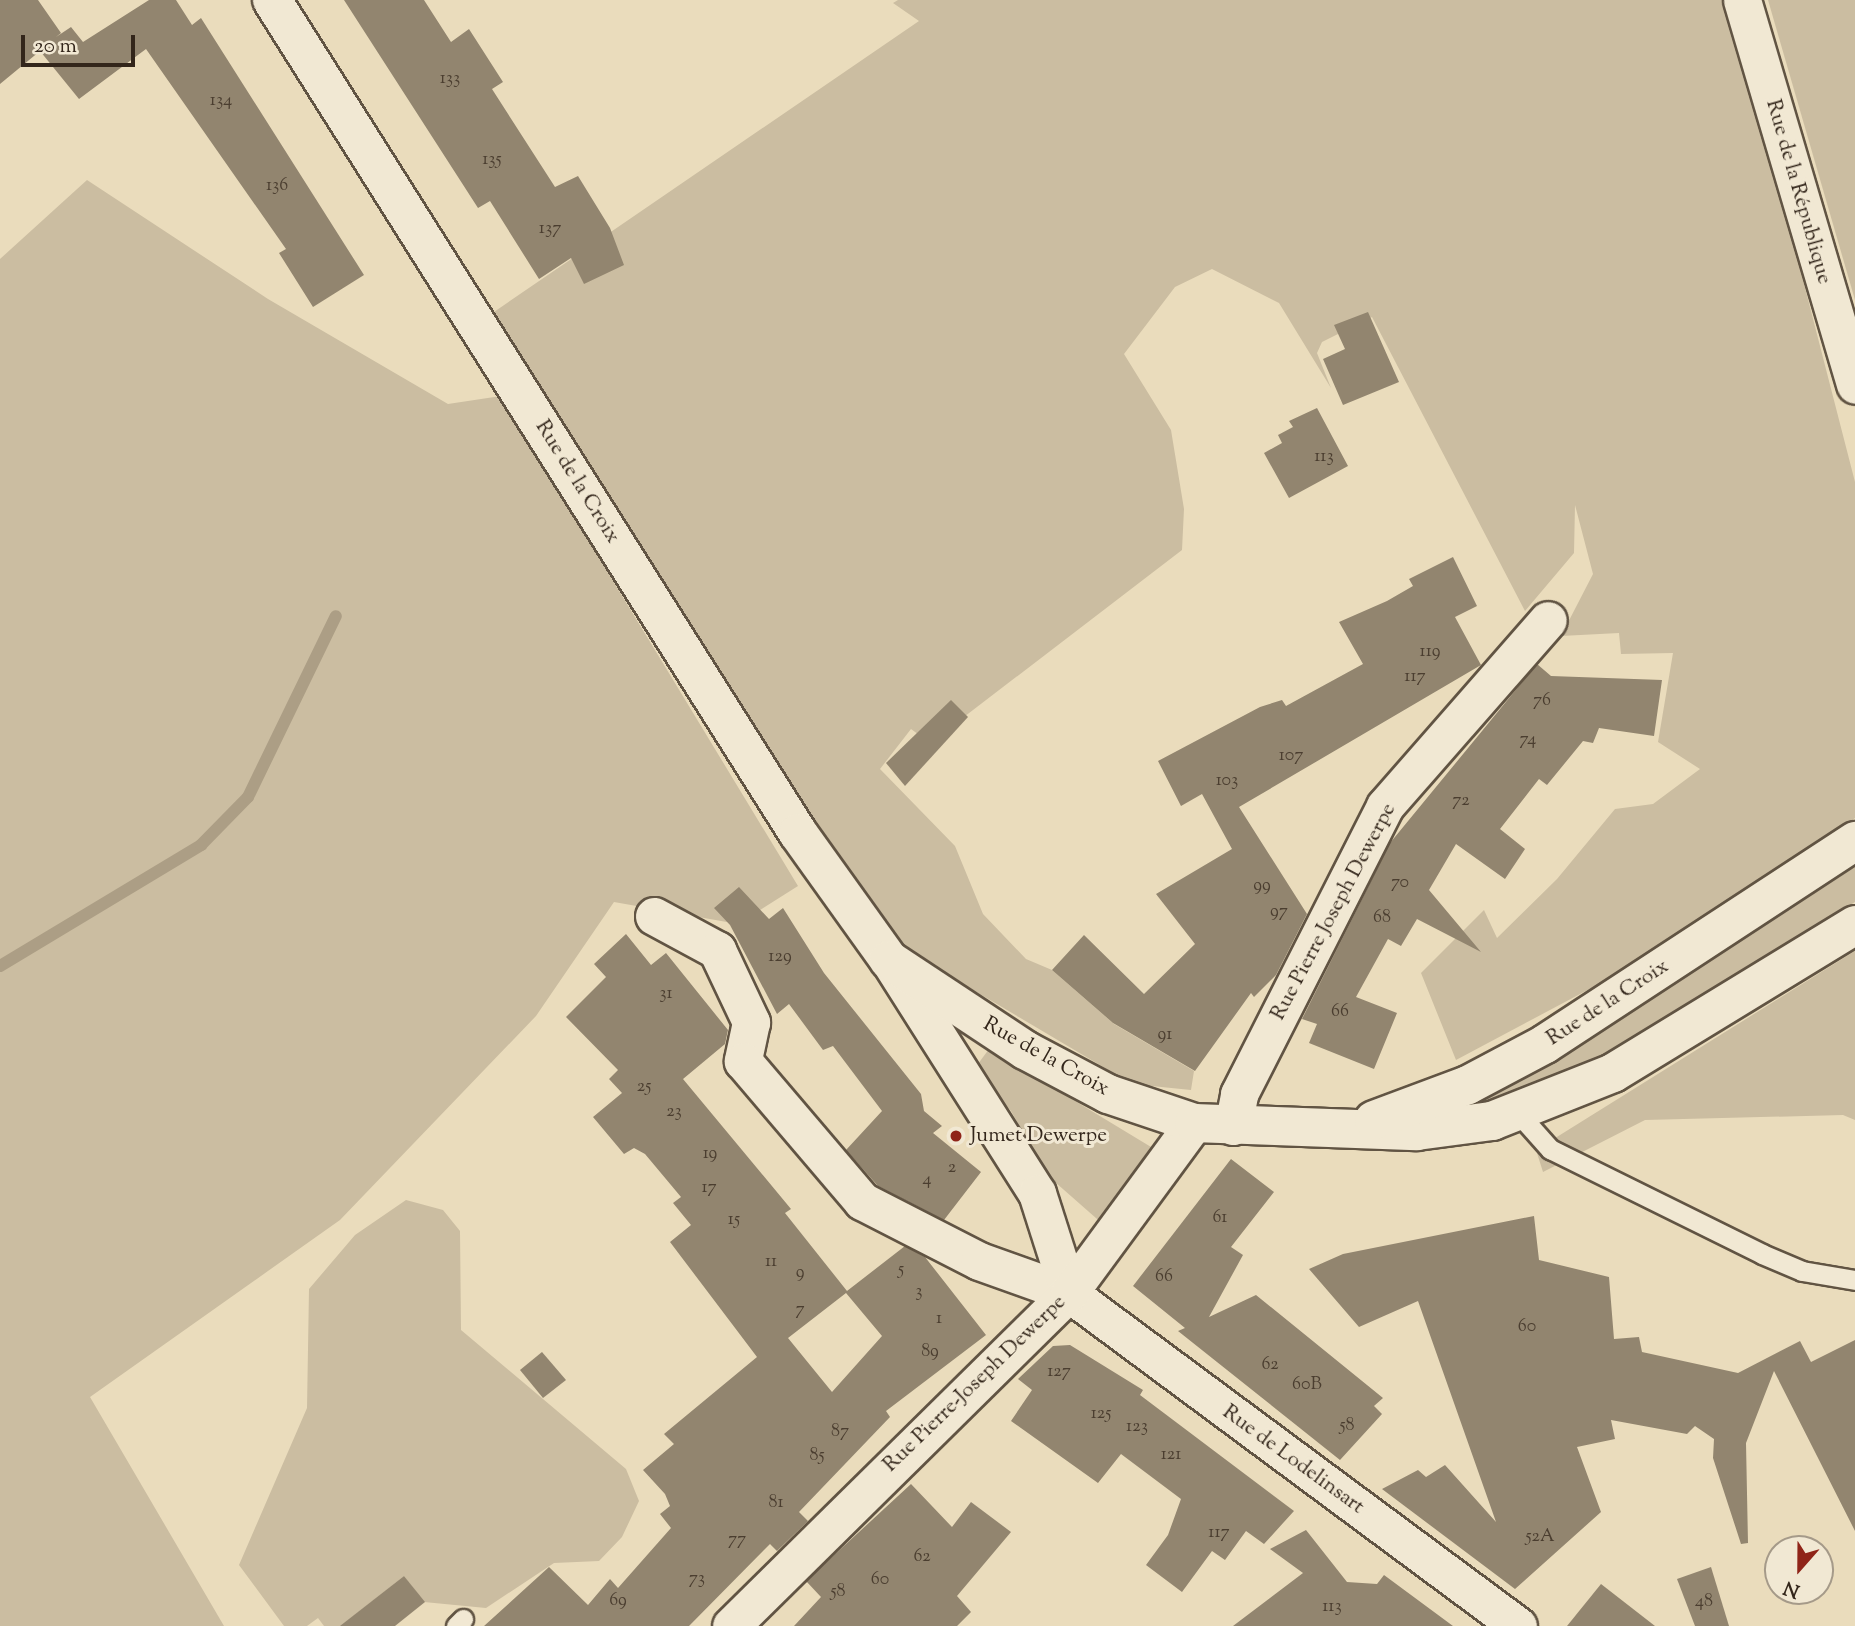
<!DOCTYPE html>
<html>
<head>
<meta charset="utf-8">
<style>
	body { margin:0 }
	#map { position:relative; width:1855px; height:1626px; overflow:hidden; background:#eadcbc; font-family:"Sorts Mill Goudy",serif }
	div>[style] { position:absolute }
	[style*='--x'] { left:calc(var(--x)*1px); top:calc(var(--y)*1px); width:calc(var(--w)*1px); rotate:calc(var(--a)*1deg) }
	.green>* { inset:0; background:#cbbda1 }
	.stream>* { height:12px; margin:-6px; padding:0 6px; transform-origin:6px; border-radius:6px; background:#ac9e85 }
	.building>* { inset:0; background:#92856f }
	.roads { filter:drop-shadow(2px 0 #615443) drop-shadow(-2px 0 #615443) drop-shadow(0 2px #615443) drop-shadow(0 -2px #615443) }
	.lane>* { height:19px; margin:-9.5px; padding:0 9.5px; transform-origin:9.5px; border-radius:9.5px; background:#f1e8d3 }
	.street>* { height:37px; margin:-18.5px; padding:0 18.5px; transform-origin:18.5px; border-radius:18.5px; background:#f1e8d3 }
	.secondary>* { height:38px; margin:-19px; padding:0 19px; transform-origin:19px; border-radius:19px; background:#f1e8d3 }
	.dots>* { width:19px; height:19px; translate:-50% -50%; box-sizing:border-box; border:4px solid #f1e8d3; border-radius:50% }
	span { translate:-50% -50%; white-space:nowrap; text-align:center; line-height:1.15; -webkit-text-stroke:6px #f1e8d3; paint-order:stroke }
	.number-label { font-size:18px; color:#4b3e30 }
	.number-label span { -webkit-text-stroke-width:0 }
	.street-label { font-size:21px; color:#33261b }
	.poi-label { font-size:21px; color:#33261b }
	.left { translate:0 -50%; text-align:left }
	.north { position:absolute; left:1764px; top:1535px; width:70px; height:70px; box-sizing:border-box; background:#f1e8d3; border:2px solid #a59a89; border-radius:50%; rotate:201deg; font-size:19px; font-weight:700; line-height:28px; text-align:center; color:#33261b }
	.north::after { content:''; display:block; margin:auto; width:24px; height:32px; background:#8f2418; clip-path:polygon(50% 0,100% 100%,50% 72%,0 100%) }
	.scale { position:absolute; left:21px; top:35px; width:114px; height:32px; box-sizing:border-box; border:4px solid #33261b; border-top:0; padding-left:9px; font-size:21px; line-height:24px; white-space:nowrap; color:#33261b; -webkit-text-stroke:5px #f1e8d3; paint-order:stroke }
</style>
</head>
<body>
<div id="map">
	<div class="green">
		<i style="clip-path:polygon(898px 0,1731px 0,1855px 482px,1855px 818px,1721px 919px,1456px 1060px,1421px 973px,1484px 910px,1497px 938px,1557px 879px,1615px 809px,1653px 804px,1700px 769px,1658px 742px,1673px 653px,1621px 654px,1619px 633px,1561px 636px,1593px 574px,1575px 505px,1574px 553px,1525px 611px,1372px 317px,1322px 342px,1317px 353px,1331px 388px,1279px 303px,1212px 269px,1175px 287px,1124px 354px,1171px 430px,1184px 509px,1182px 550px,930px 743px,911px 729px,880px 769px,955px 846px,983px 914px,1026px 959px,1052px 970px,1114px 1024px,1194px 1071px,1191px 1090px,1132px 1084px,897px 945px,548px 422px,491px 314px,919px 21px,893px 3px)"></i>
		<i style="clip-path:polygon(1768px 0,1855px 0,1855px 300px)"></i>
		<i style="clip-path:polygon(87px 180px,268px 299px,448px 404px,501px 396px,798px 886px,738px 924px,614px 902px,536px 1016px,340px 1220px,90px 1397px,224px 1626px,0 1626px,0 259px)"></i>
		<i style="clip-path:polygon(1855px 867px,1855px 902px,1597px 1063px,1482px 1109px,1465px 1103px,1583px 1043px)"></i>
		<i style="clip-path:polygon(1855px 951px,1855px 1120px,1843px 1115px,1645px 1120px,1543px 1172px,1536px 1150px)"></i>
		<i style="clip-path:polygon(989px 1049px,1156px 1150px,1105px 1226px,1047px 1175px,1011px 1111px,975px 1068px)"></i>
		<i style="clip-path:polygon(406px 1200px,443px 1210px,460px 1231px,461px 1330px,626px 1469px,639px 1501px,622px 1537px,599px 1561px,554px 1563px,486px 1608px,424px 1602px,404px 1576px,341px 1626px,324px 1626px,318px 1618px,307px 1626px,284px 1626px,239px 1565px,307px 1408px,309px 1289px,355px 1235px)"></i>
	</div>
	<div class="stream">
		<i style="--x:0;--y:966;--w:235;--a:-31"></i>
		<i style="--x:201;--y:845;--w:67;--a:-45.6"></i>
		<i style="--x:248;--y:797;--w:201;--a:-64.1"></i>
	</div>
	<div class="building">
		<i style="clip-path:polygon(0 0,38px 0,61px 33px,56px 37px,71px 27px,83px 42px,149px 0,176px 0,192px 25px,201px 18px,364px 275px,313px 307px,279px 253px,286px 249px,146px 49px,79px 99px,40px 51px,0 84px)"></i>
		<i style="clip-path:polygon(344px 0,424px 0,451px 42px,469px 29px,503px 82px,492px 89px,555px 187px,578px 176px,610px 228px,624px 265px,584px 284px,571px 258px,539px 279px,490px 201px,478px 208px)"></i>
		<i style="clip-path:polygon(1368px 312px,1399px 382px,1343px 405px,1323px 359px,1345px 349px,1334px 325px)"></i>
		<i style="clip-path:polygon(1317px 408px,1348px 466px,1289px 498px,1264px 453px,1282px 443px,1278px 435px,1293px 427px,1289px 421px)"></i>
		<i style="clip-path:polygon(1453px 557px,1477px 606px,1455px 617px,1481px 665px,1239px 807px,1307px 914px,1276px 975px,1254px 997px,1251px 993px,1195px 1071px,1113px 1023px,1052px 970px,1084px 935px,1144px 994px,1195px 944px,1156px 894px,1232px 849px,1202px 794px,1181px 806px,1158px 761px,1260px 707px,1282px 700px,1286px 706px,1363px 664px,1339px 622px,1387px 601px,1413px 586px,1409px 579px)"></i>
		<i style="clip-path:polygon(1537px 664px,1551px 676px,1662px 680px,1654px 736px,1599px 728px,1593px 743px,1583px 741px,1547px 785px,1539px 779px,1500px 829px,1525px 849px,1505px 879px,1456px 844px,1429px 890px,1481px 952px,1417px 919px,1401px 946px,1388px 939px,1356px 997px,1397px 1013px,1374px 1069px,1309px 1043px,1317px 1024px,1302px 1019px,1390px 843px)"></i>
		<i style="clip-path:polygon(951px 700px,968px 717px,905px 786px,886px 763px)"></i>
		<i style="clip-path:polygon(739px 887px,769px 919px,783px 908px,824px 973px,921px 1094px,924px 1111px,942px 1126px,933px 1133px,981px 1172px,944px 1220px,878px 1186px,846px 1150px,882px 1111px,833px 1046px,823px 1050px,789px 1004px,777px 1014px,730px 925px,714px 908px)"></i>
		<i style="clip-path:polygon(evenodd,626px 934px,651px 965px,666px 953px,728px 1030px,725px 1044px,683px 1079px,791px 1209px,785px 1213px,847px 1291px,905px 1246px,925px 1257px,986px 1335px,886px 1411px,890px 1417px,799px 1512px,808px 1521px,777px 1551px,770px 1544px,689px 1626px,484px 1626px,549px 1567px,588px 1605px,610px 1579px,618px 1588px,671px 1528px,660px 1514px,670px 1506px,665px 1494px,643px 1470px,674px 1444px,664px 1434px,757px 1357px,670px 1242px,691px 1225px,673px 1203px,681px 1197px,645px 1154px,634px 1148px,624px 1154px,593px 1117px,622px 1093px,609px 1079px,618px 1070px,566px 1017px,606px 977px,594px 964px,626px 934px,846px 1293px,882px 1336px,832px 1392px,788px 1338px,846px 1293px)"></i>
		<i style="clip-path:polygon(1231px 1159px,1274px 1192px,1231px 1247px,1243px 1255px,1209px 1317px,1256px 1295px,1383px 1398px,1374px 1406px,1382px 1414px,1340px 1460px,1178px 1331px,1185px 1328px,1133px 1286px)"></i>
		<i style="clip-path:polygon(1534px 1216px,1539px 1260px,1609px 1277px,1614px 1339px,1639px 1337px,1642px 1352px,1738px 1373px,1800px 1341px,1811px 1362px,1855px 1340px,1855px 1531px,1774px 1371px,1746px 1443px,1748px 1543px,1741px 1544px,1713px 1458px,1714px 1439px,1695px 1426px,1687px 1434px,1611px 1420px,1615px 1439px,1577px 1447px,1601px 1512px,1515px 1589px,1382px 1489px,1418px 1470px,1426px 1477px,1445px 1465px,1496px 1522px,1418px 1301px,1359px 1327px,1309px 1269px,1343px 1254px)"></i>
		<i style="clip-path:polygon(1070px 1345px,1143px 1390px,1140px 1395px,1294px 1511px,1264px 1544px,1246px 1531px,1225px 1560px,1212px 1551px,1182px 1592px,1146px 1565px,1168px 1535px,1181px 1499px,1121px 1454px,1098px 1483px,1011px 1421px,1032px 1390px,1018px 1379px,1053px 1346px)"></i>
		<i style="clip-path:polygon(542px 1352px,566px 1380px,543px 1398px,520px 1370px)"></i>
		<i style="clip-path:polygon(911px 1484px,952px 1527px,971px 1502px,1011px 1532px,957px 1596px,971px 1612px,957px 1626px,794px 1626px,821px 1597px,806px 1581px)"></i>
		<i style="clip-path:polygon(1306px 1530px,1347px 1582px,1377px 1584px,1384px 1575px,1453px 1626px,1233px 1626px,1303px 1573px,1270px 1549px)"></i>
		<i style="clip-path:polygon(1711px 1567px,1729px 1626px,1695px 1626px,1677px 1579px)"></i>
		<i style="clip-path:polygon(404px 1576px,425px 1602px,395px 1626px,340px 1626px)"></i>
		<i style="clip-path:polygon(1601px 1584px,1655px 1626px,1567px 1626px)"></i>
	</div>
	<div class="roads">
		<div class="lane">
			<i style="--x:1517;--y:1112;--w:50;--a:48.3"></i>
			<i style="--x:1550;--y:1149;--w:237;--a:26.3"></i>
			<i style="--x:1762;--y:1254;--w:43;--a:23"></i>
			<i style="--x:1802;--y:1271;--w:54;--a:9.6"></i>
			<i style="--x:456;--y:1626;--w:10;--a:-45"></i>
		</div>
		<div class="street">
			<i style="--x:1742;--y:0;--w:401;--a:73.6"></i>
			<i style="--x:654;--y:916;--w:72;--a:28.4"></i>
			<i style="--x:717;--y:950;--w:80;--a:64.7"></i>
			<i style="--x:751;--y:1022;--w:40;--a:102"></i>
			<i style="--x:743;--y:1061;--w:184;--a:49.6"></i>
			<i style="--x:862;--y:1201;--w:131;--a:27.1"></i>
			<i style="--x:979;--y:1261;--w:96;--a:19.6"></i>
			<i style="--x:1069;--y:1293;--w:559;--a:36.56"></i>
			<i style="--x:889;--y:960;--w:276;--a:57.6"></i>
			<i style="--x:1037;--y:1193;--w:105;--a:72.3"></i>
			<i style="--x:1233;--y:1126;--w:33;--a:-79"></i>
			<i style="--x:1239;--y:1094;--w:323;--a:-63.1"></i>
			<i style="--x:1385;--y:806;--w:247;--a:-48.8"></i>
			<i style="--x:731;--y:1626;--w:474;--a:-44.6"></i>
			<i style="--x:1069;--y:1293;--w:211;--a:-53.7"></i>
		</div>
		<div class="secondary">
			<i style="--x:272;--y:0;--w:985;--a:57.73"></i>
			<i style="--x:798;--y:833;--w:156;--a:54.4"></i>
			<i style="--x:889;--y:960;--w:163;--a:33.5"></i>
			<i style="--x:1025;--y:1050;--w:94;--a:27.9"></i>
			<i style="--x:1108;--y:1094;--w:91;--a:18.6"></i>
			<i style="--x:1194;--y:1123;--w:223;--a:2.1"></i>
			<i style="--x:1417;--y:1131;--w:76;--a:-7.6"></i>
			<i style="--x:1492;--y:1121;--w:130;--a:-21.6"></i>
			<i style="--x:1613;--y:1073;--w:284;--a:-31.4"></i>
			<i style="--x:1374;--y:1120;--w:100;--a:-20.4"></i>
			<i style="--x:1468;--y:1085;--w:87;--a:-28"></i>
			<i style="--x:1545;--y:1044;--w:371;--a:-33.2"></i>
		</div>
	</div>
	<div class="dots">
		<i style="left:956px;top:1136px;background:#8f2418"></i>
	</div>
	<div class="number-label">
		<span style="left:450px;top:79px">133</span>
		<span style="left:221px;top:101px">134</span>
		<span style="left:492px;top:160px">135</span>
		<span style="left:277px;top:186px">136</span>
		<span style="left:550px;top:229px">137</span>
		<span style="left:1324px;top:457px">113</span>
		<span style="left:1430px;top:652px">119</span>
		<span style="left:1415px;top:677px">117</span>
		<span style="left:1542px;top:701px">76</span>
		<span style="left:1528px;top:740px">74</span>
		<span style="left:1291px;top:756px">107</span>
		<span style="left:1227px;top:781px">103</span>
		<span style="left:1461px;top:801px">72</span>
		<span style="left:1400px;top:883px">70</span>
		<span style="left:1262px;top:886px">99</span>
		<span style="left:1279px;top:912px">97</span>
		<span style="left:1382px;top:918px">68</span>
		<span style="left:780px;top:957px">129</span>
		<span style="left:666px;top:994px">31</span>
		<span style="left:1340px;top:1012px">66</span>
		<span style="left:1165px;top:1035px">91</span>
		<span style="left:644px;top:1087px">25</span>
		<span style="left:674px;top:1112px">23</span>
		<span style="left:710px;top:1154px">19</span>
		<span style="left:952px;top:1168px">2</span>
		<span style="left:927px;top:1180px">4</span>
		<span style="left:709px;top:1188px">17</span>
		<span style="left:1220px;top:1218px">61</span>
		<span style="left:734px;top:1220px">15</span>
		<span style="left:771px;top:1262px">11</span>
		<span style="left:901px;top:1270px">5</span>
		<span style="left:800px;top:1273px">9</span>
		<span style="left:1164px;top:1277px">66</span>
		<span style="left:919px;top:1292px">3</span>
		<span style="left:800px;top:1310px">7</span>
		<span style="left:939px;top:1319px">1</span>
		<span style="left:1527px;top:1327px">60</span>
		<span style="left:930px;top:1352px">89</span>
		<span style="left:1270px;top:1365px">62</span>
		<span style="left:1059px;top:1372px">127</span>
		<span style="left:1307px;top:1385px">60B</span>
		<span style="left:1101px;top:1414px">125</span>
		<span style="left:1347px;top:1426px">58</span>
		<span style="left:1137px;top:1427px">123</span>
		<span style="left:840px;top:1432px">87</span>
		<span style="left:1171px;top:1455px">121</span>
		<span style="left:817px;top:1456px">85</span>
		<span style="left:776px;top:1503px">81</span>
		<span style="left:1219px;top:1533px">117</span>
		<span style="left:1540px;top:1537px">52A</span>
		<span style="left:737px;top:1540px">77</span>
		<span style="left:922px;top:1557px">62</span>
		<span style="left:697px;top:1579px">73</span>
		<span style="left:880px;top:1580px">60</span>
		<span style="left:838px;top:1592px">58</span>
		<span style="left:618px;top:1601px">69</span>
		<span style="left:1704px;top:1602px">48</span>
		<span style="left:1332px;top:1607px">113</span>
	</div>
	<div class="street-label">
		<span style="left:1798px;top:192px;rotate:74deg">Rue de la République</span>
		<span style="left:577px;top:482px;rotate:58deg">Rue de la Croix</span>
		<span style="left:1334px;top:912px;rotate:-62deg">Rue Pierre Joseph Dewerpe</span>
		<span style="left:1608px;top:1003px;rotate:-33deg">Rue de la Croix</span>
		<span style="left:1046px;top:1057px;rotate:29deg">Rue de la Croix</span>
		<span style="left:975px;top:1384px;rotate:-44deg">Rue Pierre-Joseph Dewerpe</span>
		<span style="left:1293px;top:1460px;rotate:36deg">Rue de Lodelinsart</span>
	</div>
	<div class="poi-label">
		<span class="left" style="left:970px;top:1136px">Jumet Dewerpe</span>
	</div>
	<div class="north">N</div>
	<div class="scale">20 m</div>
</div>
</body>
</html>
